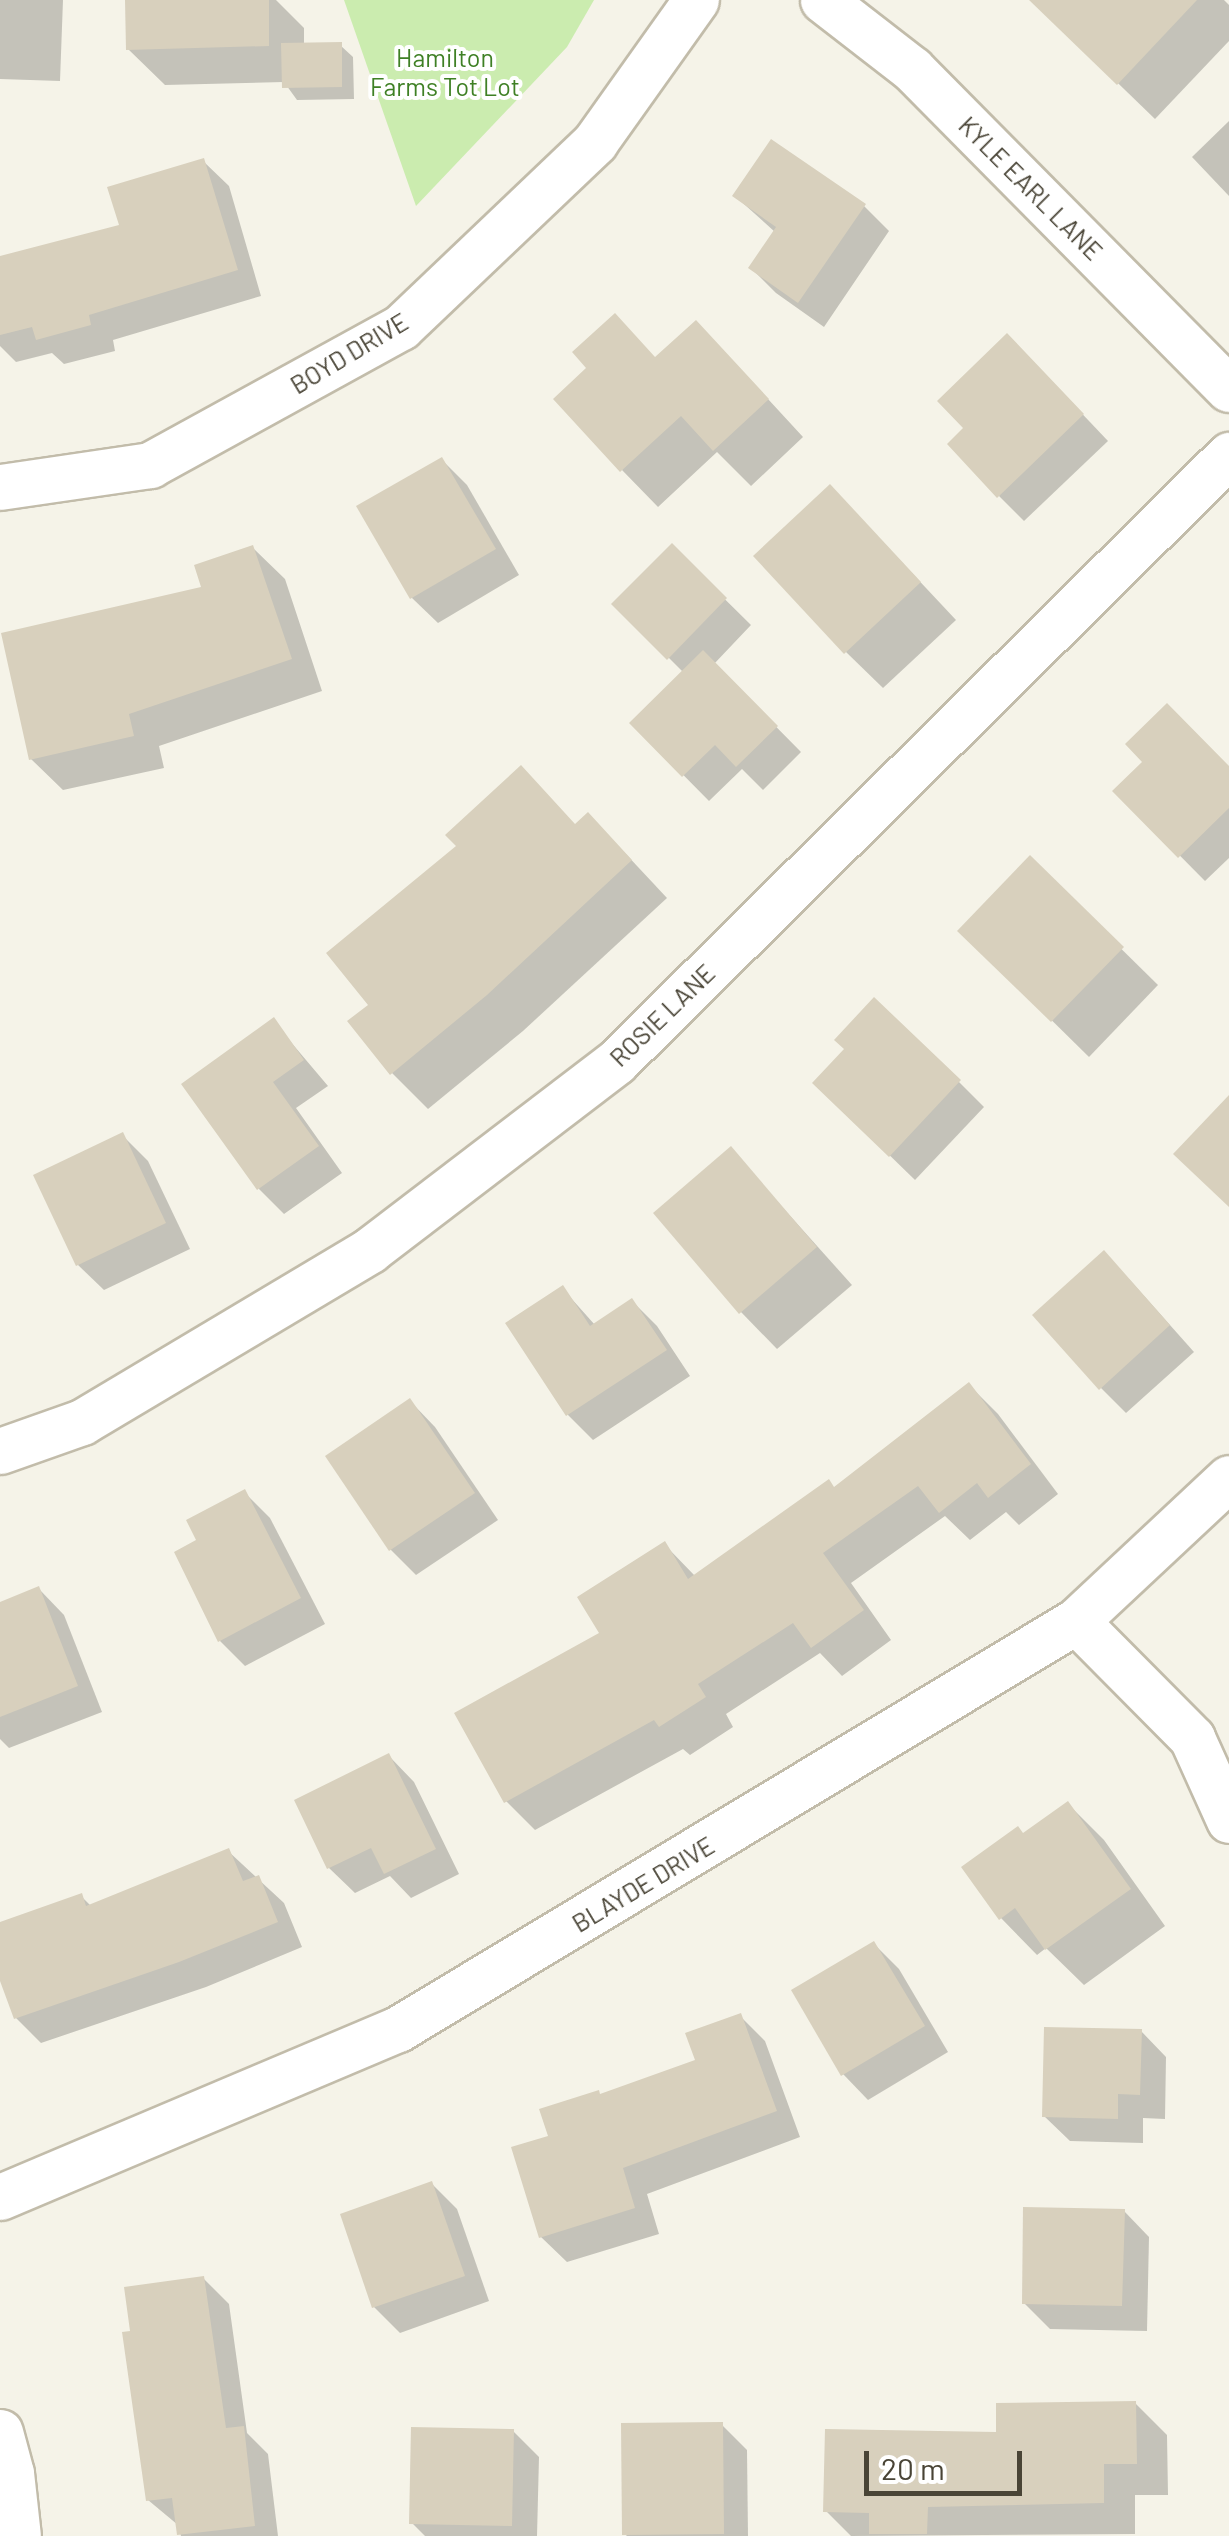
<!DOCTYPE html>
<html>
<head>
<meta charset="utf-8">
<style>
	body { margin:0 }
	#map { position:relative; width:1229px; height:2536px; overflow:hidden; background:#f5f3e8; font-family:Barlow,sans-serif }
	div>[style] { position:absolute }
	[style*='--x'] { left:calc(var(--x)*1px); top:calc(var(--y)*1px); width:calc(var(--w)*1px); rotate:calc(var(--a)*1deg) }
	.green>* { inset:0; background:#cbecaf }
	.shadow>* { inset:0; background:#0003 }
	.building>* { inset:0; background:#d8d0bd }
	.roads { filter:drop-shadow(2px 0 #c2bcaa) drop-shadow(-2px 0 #c2bcaa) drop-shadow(0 2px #c2bcaa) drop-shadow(0 -2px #c2bcaa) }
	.minor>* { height:45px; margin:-22.5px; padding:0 22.5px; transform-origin:22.5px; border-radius:22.5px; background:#fff }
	span { translate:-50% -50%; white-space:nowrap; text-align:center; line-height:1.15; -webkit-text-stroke:8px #fff; paint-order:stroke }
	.park-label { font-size:25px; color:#3f8025 }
	.street-label { font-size:25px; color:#494436 }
	.scale { position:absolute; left:864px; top:2451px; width:158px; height:45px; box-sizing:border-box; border:5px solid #494436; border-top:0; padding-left:12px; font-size:30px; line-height:35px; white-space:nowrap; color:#494436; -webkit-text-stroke:8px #fff; paint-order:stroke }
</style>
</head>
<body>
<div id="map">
	<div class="green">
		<i style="clip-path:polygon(344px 0,594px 0,567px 47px,416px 206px)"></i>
	</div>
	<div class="shadow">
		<i style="clip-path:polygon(0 0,63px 0,60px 81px,0 79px)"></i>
		<i style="clip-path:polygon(127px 0,276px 0,304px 28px,304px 45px,340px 45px,353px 57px,354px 99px,297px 100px,284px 82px,165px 85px,128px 49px)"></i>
		<i style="clip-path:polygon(1032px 0,1224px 0,1229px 5px,1229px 41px,1155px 119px)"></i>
		<i style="clip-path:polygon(1229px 121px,1229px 196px,1192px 157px)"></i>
		<i style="clip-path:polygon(203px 161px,229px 186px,261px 296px,113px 340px,115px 351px,64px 364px,52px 353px,16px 362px,0 346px,0 259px,122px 226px)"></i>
		<i style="clip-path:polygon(735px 196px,864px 206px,889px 231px,824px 327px,776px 293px,751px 268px,775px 232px)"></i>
		<i style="clip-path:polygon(657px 359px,732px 360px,803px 437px,751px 486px,717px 452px,658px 507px,622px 470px)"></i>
		<i style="clip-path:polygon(1033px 362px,1108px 441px,1024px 521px,999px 496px)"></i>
		<i style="clip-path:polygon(442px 460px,467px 485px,519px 575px,438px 623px,412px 598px)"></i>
		<i style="clip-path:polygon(866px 524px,956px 620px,883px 688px,846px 652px)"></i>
		<i style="clip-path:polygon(672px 547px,751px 625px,714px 664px,801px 752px,763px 790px,742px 769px,709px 801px,632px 723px,683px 672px,615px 604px)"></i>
		<i style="clip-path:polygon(253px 548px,285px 579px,322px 691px,159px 746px,164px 768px,63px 790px,31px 759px)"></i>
		<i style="clip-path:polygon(1229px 769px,1229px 858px,1205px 881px,1116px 791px)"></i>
		<i style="clip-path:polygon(576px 826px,624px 852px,667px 898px,523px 1031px,428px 1109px,392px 1073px,372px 1006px)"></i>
		<i style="clip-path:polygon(1030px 859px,1158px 985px,1089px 1057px,961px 931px)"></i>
		<i style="clip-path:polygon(273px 1021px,328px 1086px,296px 1108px,342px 1173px,284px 1214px,259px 1189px)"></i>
		<i style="clip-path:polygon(847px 1049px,959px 1082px,984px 1107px,915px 1180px,841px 1108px)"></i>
		<i style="clip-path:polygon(122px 1135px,148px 1161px,190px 1249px,104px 1290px,78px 1265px)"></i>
		<i style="clip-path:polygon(731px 1150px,852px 1285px,777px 1349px,741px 1312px)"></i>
		<i style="clip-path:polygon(1129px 1279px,1194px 1352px,1126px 1413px,1101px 1388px)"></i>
		<i style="clip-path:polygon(562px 1288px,595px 1325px,632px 1301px,657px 1326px,690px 1376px,593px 1440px,568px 1415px)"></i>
		<i style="clip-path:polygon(969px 1385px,998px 1414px,1058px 1494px,1019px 1525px,1006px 1512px,970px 1540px,945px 1516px,851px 1583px,891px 1640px,842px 1676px,820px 1653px,726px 1714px,733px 1727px,690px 1755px,683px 1749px,535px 1830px,506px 1801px,603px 1634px,664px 1544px,696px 1577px,835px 1489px)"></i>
		<i style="clip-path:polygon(410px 1401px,435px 1427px,498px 1520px,416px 1575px,391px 1550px,328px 1457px)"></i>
		<i style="clip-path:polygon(244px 1492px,270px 1518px,325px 1624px,245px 1666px,220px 1641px)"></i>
		<i style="clip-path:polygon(39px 1589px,64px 1615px,102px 1712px,9px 1748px,0 1739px,0 1604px)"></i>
		<i style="clip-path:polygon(389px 1756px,414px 1782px,459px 1874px,411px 1898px,390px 1876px,355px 1893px,329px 1868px,297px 1801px)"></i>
		<i style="clip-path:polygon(1068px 1804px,1104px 1840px,1165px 1926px,1084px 1985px,1046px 1948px,1037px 1955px,1001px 1918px,1024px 1836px)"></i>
		<i style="clip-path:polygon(228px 1851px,284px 1903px,302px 1947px,206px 1987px,41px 2043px,16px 2018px,0 1974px,0 1925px,81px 1896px,92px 1907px)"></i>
		<i style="clip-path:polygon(874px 1944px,899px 1969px,948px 2052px,868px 2100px,843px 2074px)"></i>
		<i style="clip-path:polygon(740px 2016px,765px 2041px,800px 2137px,647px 2194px,659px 2234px,567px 2262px,541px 2237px,551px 2137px,602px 2096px,698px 2062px)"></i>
		<i style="clip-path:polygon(1141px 2031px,1166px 2057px,1165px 2119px,1143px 2118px,1143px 2143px,1070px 2141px,1044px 2116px)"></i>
		<i style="clip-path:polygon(432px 2184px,457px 2209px,489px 2301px,400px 2333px,374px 2307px)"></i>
		<i style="clip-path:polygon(1124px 2211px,1149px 2237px,1147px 2331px,1050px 2329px,1024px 2303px)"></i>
		<i style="clip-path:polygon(203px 2278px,229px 2304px,247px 2433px,268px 2454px,278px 2536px,181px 2536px,178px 2525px,148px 2500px,133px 2334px)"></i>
		<i style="clip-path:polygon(1135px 2403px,1167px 2435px,1168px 2495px,1135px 2495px,1135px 2534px,851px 2536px,826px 2511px,999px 2435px)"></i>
		<i style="clip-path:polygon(722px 2425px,747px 2450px,748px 2536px,626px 2536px)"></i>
		<i style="clip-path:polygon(513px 2431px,539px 2457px,537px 2536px,425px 2536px,412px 2523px)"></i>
	</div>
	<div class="building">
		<i style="clip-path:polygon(125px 0,269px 0,269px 46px,126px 50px)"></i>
		<i style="clip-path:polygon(1029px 0,1197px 0,1117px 85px)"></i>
		<i style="clip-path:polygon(342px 42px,342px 87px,282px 88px,281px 43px)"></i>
		<i style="clip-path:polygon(771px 139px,866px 204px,798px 303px,748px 268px,776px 227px,732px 196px)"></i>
		<i style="clip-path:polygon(204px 158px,238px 270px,89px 315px,91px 325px,36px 340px,32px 327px,0 335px,0 256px,119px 225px,107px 187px)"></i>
		<i style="clip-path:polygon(615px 313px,655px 357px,696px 320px,769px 399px,713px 451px,681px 416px,620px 472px,553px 399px,586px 368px,572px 352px)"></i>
		<i style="clip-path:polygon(1007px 333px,1084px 414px,997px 498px,947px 444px,963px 428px,937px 401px)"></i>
		<i style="clip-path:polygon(442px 457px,496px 549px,410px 599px,356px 506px)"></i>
		<i style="clip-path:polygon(830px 484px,921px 582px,844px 654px,753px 556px)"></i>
		<i style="clip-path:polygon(672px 543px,727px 598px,667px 660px,611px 604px)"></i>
		<i style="clip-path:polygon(253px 545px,292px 659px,129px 714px,134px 736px,29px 760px,1px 633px,201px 587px,194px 565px)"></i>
		<i style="clip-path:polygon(703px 650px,778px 726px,736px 767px,715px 745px,682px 777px,629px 723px)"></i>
		<i style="clip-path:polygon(1167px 703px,1229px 766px,1229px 808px,1178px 858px,1112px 791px,1142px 762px,1125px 744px)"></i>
		<i style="clip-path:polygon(521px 765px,575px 824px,588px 812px,632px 860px,487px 995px,390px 1075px,347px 1021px,368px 1005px,326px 953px,456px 846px,445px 835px)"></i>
		<i style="clip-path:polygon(1030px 855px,1124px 947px,1051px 1022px,957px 931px)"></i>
		<i style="clip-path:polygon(874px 997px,961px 1080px,889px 1157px,812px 1083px,844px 1049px,834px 1040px)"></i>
		<i style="clip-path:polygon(274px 1017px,304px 1060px,273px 1082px,319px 1146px,257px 1190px,181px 1084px)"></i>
		<i style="clip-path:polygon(1229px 1095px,1229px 1207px,1173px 1154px)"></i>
		<i style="clip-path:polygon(123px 1132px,166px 1223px,76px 1266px,33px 1175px)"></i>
		<i style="clip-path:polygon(731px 1146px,817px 1247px,739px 1314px,653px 1213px)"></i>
		<i style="clip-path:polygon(1104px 1250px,1170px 1325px,1099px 1390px,1032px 1315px)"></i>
		<i style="clip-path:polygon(563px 1285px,590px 1326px,632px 1298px,667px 1350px,566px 1416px,505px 1323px)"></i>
		<i style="clip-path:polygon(969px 1382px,1031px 1464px,988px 1498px,977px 1483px,939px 1513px,918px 1486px,823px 1553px,864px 1610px,811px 1648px,793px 1623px,698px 1684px,706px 1697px,659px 1727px,654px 1720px,504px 1803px,454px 1713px,599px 1633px,577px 1597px,665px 1541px,688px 1579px,829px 1479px,834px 1487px)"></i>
		<i style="clip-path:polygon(410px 1398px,475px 1493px,389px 1551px,325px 1456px)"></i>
		<i style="clip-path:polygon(245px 1489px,301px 1598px,218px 1642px,174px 1552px,196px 1540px,186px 1520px)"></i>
		<i style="clip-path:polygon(39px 1586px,78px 1686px,0 1717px,0 1602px)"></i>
		<i style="clip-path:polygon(389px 1753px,436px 1849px,384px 1874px,371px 1848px,327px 1869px,294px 1800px)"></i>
		<i style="clip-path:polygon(1068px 1801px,1131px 1889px,1045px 1950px,1015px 1908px,999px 1920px,961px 1867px,1018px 1826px,1023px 1833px)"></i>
		<i style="clip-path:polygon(229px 1848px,243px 1881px,259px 1875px,278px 1922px,179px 1962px,14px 2019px,0 1981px,0 1922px,82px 1893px,86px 1906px)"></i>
		<i style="clip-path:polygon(874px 1941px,925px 2026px,841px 2076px,791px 1990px)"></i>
		<i style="clip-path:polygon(741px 2013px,777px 2111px,623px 2168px,635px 2208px,539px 2238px,511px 2147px,548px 2136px,539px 2109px,599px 2090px,600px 2094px,695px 2060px,685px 2033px)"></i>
		<i style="clip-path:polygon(1044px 2027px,1142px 2029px,1140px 2095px,1118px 2094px,1118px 2119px,1042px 2117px)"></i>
		<i style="clip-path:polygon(432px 2181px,465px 2276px,372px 2308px,340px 2214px)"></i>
		<i style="clip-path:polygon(1023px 2207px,1125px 2209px,1122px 2306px,1022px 2304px)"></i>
		<i style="clip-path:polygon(204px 2276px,226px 2428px,244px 2426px,255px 2526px,177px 2535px,172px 2498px,146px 2501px,122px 2332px,130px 2331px,124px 2287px)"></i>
		<i style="clip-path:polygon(1136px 2401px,1137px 2464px,1104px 2464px,1104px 2503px,928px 2507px,927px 2534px,869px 2534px,869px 2513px,823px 2512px,825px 2429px,996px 2432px,996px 2403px)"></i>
		<i style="clip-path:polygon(723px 2422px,724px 2534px,622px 2535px,621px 2423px)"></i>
		<i style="clip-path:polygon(411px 2427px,514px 2429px,512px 2526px,409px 2524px)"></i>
	</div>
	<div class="roads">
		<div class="minor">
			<i style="--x:823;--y:0;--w:113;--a:37.8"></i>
			<i style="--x:912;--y:69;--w:450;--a:45.3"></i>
			<i style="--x:0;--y:487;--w:152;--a:-8.3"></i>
			<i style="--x:150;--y:465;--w:286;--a:-28.8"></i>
			<i style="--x:401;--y:327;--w:268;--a:-43.6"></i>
			<i style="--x:595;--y:142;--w:174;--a:-54.6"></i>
			<i style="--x:0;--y:1451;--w:87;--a:-19.5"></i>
			<i style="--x:82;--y:1422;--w:335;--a:-30.8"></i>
			<i style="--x:370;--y:1250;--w:310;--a:-37.4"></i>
			<i style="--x:616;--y:1062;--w:863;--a:-44.72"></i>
			<i style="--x:1076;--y:1621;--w:165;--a:45.2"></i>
			<i style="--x:1192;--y:1738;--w:90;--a:65.7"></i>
			<i style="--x:0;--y:2197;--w:432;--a:-22.9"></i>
			<i style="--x:398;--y:2029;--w:791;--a:-31.04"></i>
			<i style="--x:1076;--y:1621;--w:209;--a:-43.1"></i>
			<i style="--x:0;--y:2432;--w:42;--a:75"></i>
			<i style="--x:11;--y:2473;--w:63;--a:83.7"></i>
		</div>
	</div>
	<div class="park-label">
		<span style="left:445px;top:72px">Hamilton<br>Farms Tot Lot</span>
	</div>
	<div class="street-label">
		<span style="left:1031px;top:188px;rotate:45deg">KYLE EARL LANE</span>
		<span style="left:349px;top:353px;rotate:-31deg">BOYD DRIVE</span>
		<span style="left:662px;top:1015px;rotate:-44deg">ROSIE LANE</span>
		<span style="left:643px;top:1884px;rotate:-31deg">BLAYDE DRIVE</span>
	</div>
	<div class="scale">20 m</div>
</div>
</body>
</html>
